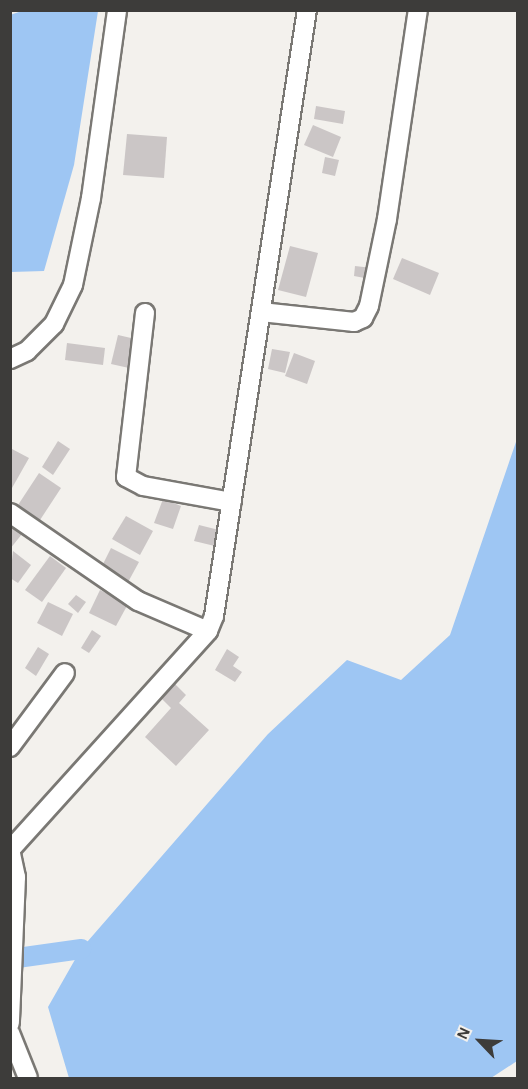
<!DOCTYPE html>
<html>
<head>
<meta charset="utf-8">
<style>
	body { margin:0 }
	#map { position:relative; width:528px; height:1089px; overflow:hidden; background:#f3f1ed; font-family:"Alegreya Sans",sans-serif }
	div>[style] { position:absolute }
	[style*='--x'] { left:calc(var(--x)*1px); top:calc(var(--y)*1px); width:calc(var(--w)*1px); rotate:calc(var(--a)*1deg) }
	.water>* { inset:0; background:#9ec6f3 }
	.canal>* { height:20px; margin:-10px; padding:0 10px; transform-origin:10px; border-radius:10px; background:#9ec6f3 }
	.building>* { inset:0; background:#cbc6c6 }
	.roads { filter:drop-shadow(2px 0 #7a7874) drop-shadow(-2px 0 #7a7874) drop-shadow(0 2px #7a7874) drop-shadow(0 -2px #7a7874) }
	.minor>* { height:18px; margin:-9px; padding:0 9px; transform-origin:9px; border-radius:9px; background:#fff }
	span { translate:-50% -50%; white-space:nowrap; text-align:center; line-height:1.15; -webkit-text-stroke:5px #f3f1ed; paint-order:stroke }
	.frame { position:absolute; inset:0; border:12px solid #3d3c3a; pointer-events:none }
	.north { position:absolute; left:450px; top:1011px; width:60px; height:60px; -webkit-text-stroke:4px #f3f1ed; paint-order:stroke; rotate:295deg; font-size:16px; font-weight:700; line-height:24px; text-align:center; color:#3d3c3a }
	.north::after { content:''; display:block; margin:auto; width:21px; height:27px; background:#3d3c3a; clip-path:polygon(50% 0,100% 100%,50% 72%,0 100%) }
</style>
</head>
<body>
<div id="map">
	<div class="water">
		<i style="clip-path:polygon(22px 11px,98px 11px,74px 165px,44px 271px,11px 272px,10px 15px)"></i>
		<i style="clip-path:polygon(517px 439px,517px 1061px,491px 1078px,69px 1078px,48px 1007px,81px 949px,268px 734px,347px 660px,401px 680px,450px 635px)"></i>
	</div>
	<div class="canal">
		<i style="--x:10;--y:959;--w:72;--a:-8"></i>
	</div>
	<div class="building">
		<i style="clip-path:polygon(316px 106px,345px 111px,343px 124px,314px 119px)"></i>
		<i style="clip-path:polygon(313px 125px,341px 137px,333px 157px,304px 145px)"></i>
		<i style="clip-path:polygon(127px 134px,167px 137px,164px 178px,123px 175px)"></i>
		<i style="clip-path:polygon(325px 157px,339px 160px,335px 176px,322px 173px)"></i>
		<i style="clip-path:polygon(290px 246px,318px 253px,306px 297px,278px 290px)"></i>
		<i style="clip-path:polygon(402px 258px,439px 273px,430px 295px,393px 279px)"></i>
		<i style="clip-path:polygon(355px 266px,372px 268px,370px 279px,354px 276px)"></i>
		<i style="clip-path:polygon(118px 335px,144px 341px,138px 370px,111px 364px)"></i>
		<i style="clip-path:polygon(67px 343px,105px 348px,103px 365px,65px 360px)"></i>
		<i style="clip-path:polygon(272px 349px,290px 352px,285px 373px,268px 369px)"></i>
		<i style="clip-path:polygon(294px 353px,315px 361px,307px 384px,285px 376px)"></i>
		<i style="clip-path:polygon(58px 441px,70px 449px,53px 475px,42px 467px)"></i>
		<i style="clip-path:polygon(12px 449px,29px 458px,12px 488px,10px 452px)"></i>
		<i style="clip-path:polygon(39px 473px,61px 488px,40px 520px,18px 505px)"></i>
		<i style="clip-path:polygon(163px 499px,181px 506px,173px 529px,154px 523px)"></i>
		<i style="clip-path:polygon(126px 516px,153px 531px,140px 555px,112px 539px)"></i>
		<i style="clip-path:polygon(10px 525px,22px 534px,10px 549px)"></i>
		<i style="clip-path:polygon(199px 525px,227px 532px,223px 548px,194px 541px)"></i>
		<i style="clip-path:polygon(111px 548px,139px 562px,127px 584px,100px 570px)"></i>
		<i style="clip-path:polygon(13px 551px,31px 565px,18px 583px,10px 578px)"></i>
		<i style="clip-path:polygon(50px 556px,66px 568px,42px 602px,25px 590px)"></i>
		<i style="clip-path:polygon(100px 590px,128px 604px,116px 626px,89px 613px)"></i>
		<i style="clip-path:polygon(76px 595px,86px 602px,78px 613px,68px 604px)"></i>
		<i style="clip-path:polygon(48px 602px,73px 614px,62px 636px,37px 623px)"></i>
		<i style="clip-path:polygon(92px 630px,101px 636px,89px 653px,81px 648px)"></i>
		<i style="clip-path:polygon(38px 647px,49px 654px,36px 676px,25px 668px)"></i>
		<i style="clip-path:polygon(227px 649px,239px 657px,233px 666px,242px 672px,235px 682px,215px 670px)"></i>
		<i style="clip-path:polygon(175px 684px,186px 695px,179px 703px,209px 730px,176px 766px,145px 737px,171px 708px,162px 699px)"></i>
	</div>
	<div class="roads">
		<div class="minor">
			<i style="--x:261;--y:312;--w:94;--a:6.1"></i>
			<i style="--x:354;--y:322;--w:10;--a:-24"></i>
			<i style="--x:363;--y:318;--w:13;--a:-63"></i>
			<i style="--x:369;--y:306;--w:89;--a:-78.3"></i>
			<i style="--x:387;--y:219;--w:211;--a:-81.6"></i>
			<i style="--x:145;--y:313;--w:165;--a:96.6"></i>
			<i style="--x:126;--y:477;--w:19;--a:28"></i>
			<i style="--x:143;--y:486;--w:90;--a:10.2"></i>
			<i style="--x:10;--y:359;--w:19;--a:-25"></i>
			<i style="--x:27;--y:351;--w:38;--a:-45"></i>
			<i style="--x:54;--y:324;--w:43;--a:-64"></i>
			<i style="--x:73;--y:285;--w:89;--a:-78.3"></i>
			<i style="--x:91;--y:198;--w:190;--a:-82.1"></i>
			<i style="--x:10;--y:513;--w:155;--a:34.5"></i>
			<i style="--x:138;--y:601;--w:76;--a:23.2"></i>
			<i style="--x:10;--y:747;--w:92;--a:-53.4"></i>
			<i style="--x:10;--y:849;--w:29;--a:78"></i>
			<i style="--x:16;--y:877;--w:146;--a:92.4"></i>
			<i style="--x:11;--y:849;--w:294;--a:-47.9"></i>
			<i style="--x:208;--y:631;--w:16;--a:-68"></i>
			<i style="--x:214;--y:616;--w:613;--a:-81.28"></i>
			<i style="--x:10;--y:1033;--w:48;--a:68.2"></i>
		</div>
	</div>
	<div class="frame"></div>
	<div class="north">N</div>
</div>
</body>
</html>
